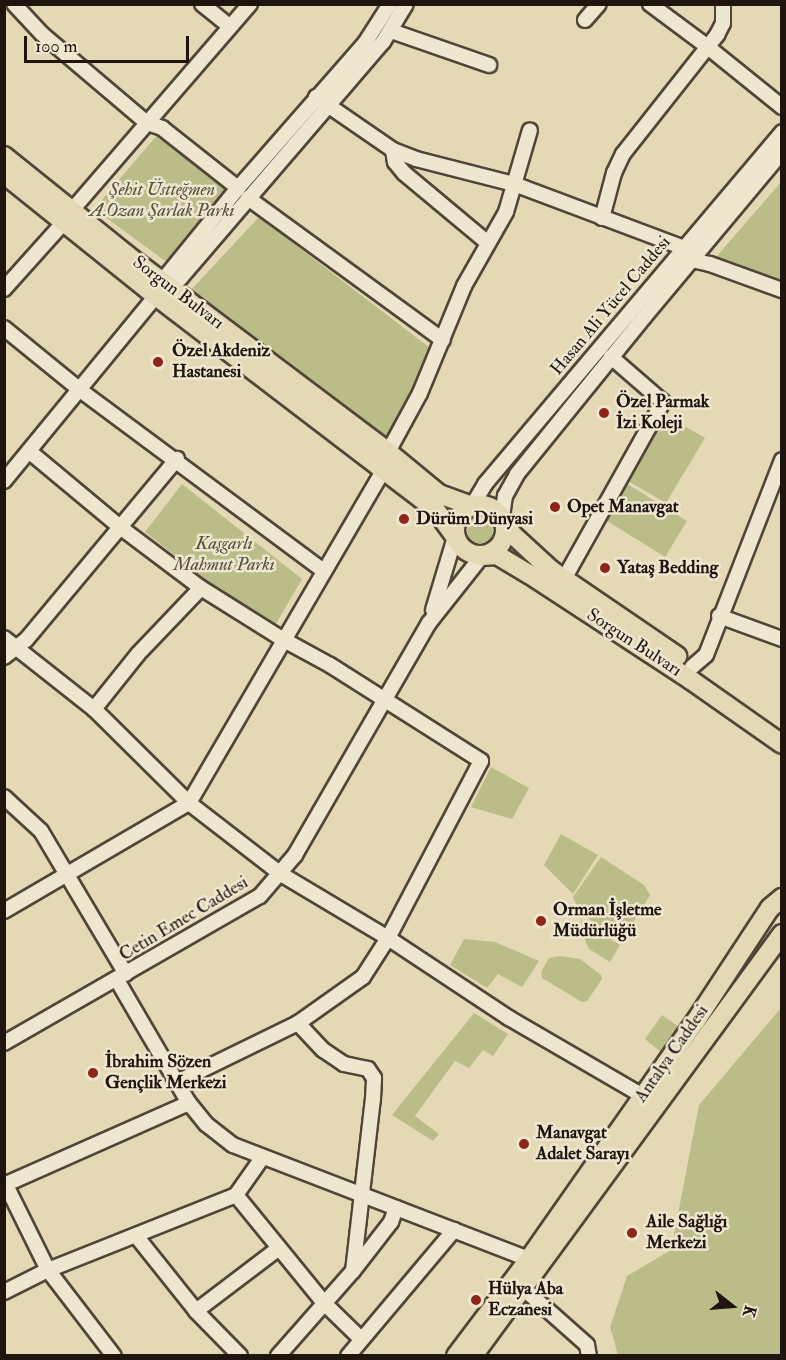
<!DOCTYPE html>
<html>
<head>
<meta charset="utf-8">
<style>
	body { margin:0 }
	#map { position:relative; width:786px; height:1360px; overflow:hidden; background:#e5d9b5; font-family:"IM FELL Double Pica",serif }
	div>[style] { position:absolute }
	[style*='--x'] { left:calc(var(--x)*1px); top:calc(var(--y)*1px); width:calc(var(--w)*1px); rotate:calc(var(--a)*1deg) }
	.green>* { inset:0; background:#bbbd89 }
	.round { border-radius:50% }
	.roads { filter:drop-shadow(2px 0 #514538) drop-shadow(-2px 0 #514538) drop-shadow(0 2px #514538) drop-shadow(0 -2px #514538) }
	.minor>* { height:14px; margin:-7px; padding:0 7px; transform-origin:7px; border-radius:7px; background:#eee6cf }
	.major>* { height:18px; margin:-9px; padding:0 9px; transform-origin:9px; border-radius:9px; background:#e5d9b5 }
	.major>.ring { margin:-9px; padding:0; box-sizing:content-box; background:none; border:18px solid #e5d9b5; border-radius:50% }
	.dots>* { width:16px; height:16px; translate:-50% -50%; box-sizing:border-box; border:3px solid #eee6cf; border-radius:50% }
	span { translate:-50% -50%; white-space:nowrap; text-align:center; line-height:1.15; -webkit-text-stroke:5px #eee6cf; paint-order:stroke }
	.park-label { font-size:18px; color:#564f3a; font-style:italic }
	.street-label { font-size:18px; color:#20140f }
	.poi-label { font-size:18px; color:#20140f; font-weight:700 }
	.left { translate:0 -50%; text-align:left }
	.frame { position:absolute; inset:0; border:6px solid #20140f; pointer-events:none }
	.north { position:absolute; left:702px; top:1276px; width:60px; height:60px; -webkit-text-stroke:4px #eee6cf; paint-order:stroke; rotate:107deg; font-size:16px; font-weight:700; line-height:24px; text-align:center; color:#20140f }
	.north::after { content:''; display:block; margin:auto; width:21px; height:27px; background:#20140f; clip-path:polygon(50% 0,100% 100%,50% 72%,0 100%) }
	.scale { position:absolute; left:24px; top:36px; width:165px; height:27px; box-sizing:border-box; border:3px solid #20140f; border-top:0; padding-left:8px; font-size:18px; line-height:21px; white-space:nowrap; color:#20140f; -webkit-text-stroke:4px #eee6cf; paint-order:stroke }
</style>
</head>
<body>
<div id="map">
	<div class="green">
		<i style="clip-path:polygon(158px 134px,233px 194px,168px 263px,94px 209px)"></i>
		<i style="clip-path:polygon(781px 182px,781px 280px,710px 264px)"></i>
		<i style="clip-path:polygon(259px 217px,434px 351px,388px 440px,190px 291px)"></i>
		<i style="clip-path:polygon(664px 414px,705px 438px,666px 503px,626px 480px)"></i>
		<i style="clip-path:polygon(626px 483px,687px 521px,665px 557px,604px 519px)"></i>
		<i style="clip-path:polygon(182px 484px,302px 579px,276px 624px,211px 584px,145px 532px)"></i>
		<i class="round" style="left:467px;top:517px;width:26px;height:26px"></i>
		<i style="clip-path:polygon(491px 767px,529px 788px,512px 819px,471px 807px)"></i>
		<i style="clip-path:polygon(561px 834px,598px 855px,573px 894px,544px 865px)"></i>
		<i style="clip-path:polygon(601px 857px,644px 885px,650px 895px,622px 941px,580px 913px,573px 897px)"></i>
		<i style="clip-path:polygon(581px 920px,620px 945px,610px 962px,589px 949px,581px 931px)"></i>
		<i style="clip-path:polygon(464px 939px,495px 942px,539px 961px,522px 987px,498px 974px,487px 988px,450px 965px)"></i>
		<i style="clip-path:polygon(560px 956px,580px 959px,601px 975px,602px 979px,587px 1001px,582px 1002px,542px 978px,541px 972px,549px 958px)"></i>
		<i style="clip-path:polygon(781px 1008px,781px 1355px,618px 1355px,610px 1327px,627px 1276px,671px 1250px,699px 1105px)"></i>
		<i style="clip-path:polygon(474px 1013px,508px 1034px,493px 1056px,483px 1050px,469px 1068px,455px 1061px,415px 1116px,439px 1134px,433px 1141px,392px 1115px)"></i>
		<i style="clip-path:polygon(662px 1015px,679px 1027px,661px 1052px,645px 1039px)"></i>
	</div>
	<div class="roads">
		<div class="minor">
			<i style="--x:14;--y:4;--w:41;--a:47"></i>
			<i style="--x:42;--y:34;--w:138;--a:40.3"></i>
			<i style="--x:147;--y:123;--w:16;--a:18"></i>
			<i style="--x:162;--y:128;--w:97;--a:38.3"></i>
			<i style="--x:202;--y:4;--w:36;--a:39"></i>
			<i style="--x:650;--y:4;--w:74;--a:36.7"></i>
			<i style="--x:709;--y:48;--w:94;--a:38.9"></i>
			<i style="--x:585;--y:20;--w:21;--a:-49"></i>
			<i style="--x:391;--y:31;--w:104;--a:19.1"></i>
			<i style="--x:316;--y:97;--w:93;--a:34.5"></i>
			<i style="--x:393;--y:150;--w:25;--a:21"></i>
			<i style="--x:416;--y:159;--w:101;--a:14.3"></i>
			<i style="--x:514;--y:184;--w:182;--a:20.6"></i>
			<i style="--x:393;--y:150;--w:12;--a:81"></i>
			<i style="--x:395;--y:162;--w:14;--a:51"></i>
			<i style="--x:404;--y:173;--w:109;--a:39.8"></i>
			<i style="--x:248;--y:198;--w:241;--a:36.1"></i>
			<i style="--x:73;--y:209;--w:271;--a:-49.2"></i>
			<i style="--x:602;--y:218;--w:47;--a:-75.1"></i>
			<i style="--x:614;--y:173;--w:21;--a:-65"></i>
			<i style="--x:623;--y:154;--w:152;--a:-51.7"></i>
			<i style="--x:717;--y:35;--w:13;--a:-63"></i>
			<i style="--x:723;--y:23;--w:19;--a:-90"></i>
			<i style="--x:692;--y:260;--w:18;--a:13"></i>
			<i style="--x:710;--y:264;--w:77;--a:19.9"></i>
			<i style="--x:163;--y:280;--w:119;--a:-50.8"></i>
			<i style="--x:238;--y:188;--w:193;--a:-48.8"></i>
			<i style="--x:365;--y:43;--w:46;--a:-57.3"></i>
			<i style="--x:172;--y:288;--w:324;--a:-49.4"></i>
			<i style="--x:383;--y:42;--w:44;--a:-58.8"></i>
			<i style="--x:4;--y:289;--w:91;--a:-48.1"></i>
			<i style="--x:4;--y:328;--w:98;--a:39.2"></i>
			<i style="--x:80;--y:390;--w:304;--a:36.6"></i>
			<i style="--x:30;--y:452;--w:117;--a:39.8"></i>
			<i style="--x:120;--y:527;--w:101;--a:37"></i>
			<i style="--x:201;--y:588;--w:98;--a:32.1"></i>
			<i style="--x:284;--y:640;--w:52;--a:28.5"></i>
			<i style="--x:330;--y:665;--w:179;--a:32.4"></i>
			<i style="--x:481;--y:761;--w:200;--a:117.7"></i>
			<i style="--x:388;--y:938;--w:46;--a:122.7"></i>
			<i style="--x:363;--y:977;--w:80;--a:144.7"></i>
			<i style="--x:298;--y:1023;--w:135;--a:154"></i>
			<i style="--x:388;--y:452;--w:67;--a:-61.5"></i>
			<i style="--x:420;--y:393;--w:116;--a:-67.6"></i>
			<i style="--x:464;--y:286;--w:85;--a:-60.4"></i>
			<i style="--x:506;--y:212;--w:85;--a:-73.7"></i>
			<i style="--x:4;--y:481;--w:239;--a:-50.6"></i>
			<i style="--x:472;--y:506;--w:26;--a:-59"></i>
			<i style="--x:485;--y:484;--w:461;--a:-49.8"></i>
			<i style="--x:502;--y:517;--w:21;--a:-82"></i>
			<i style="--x:505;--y:496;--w:25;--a:-61"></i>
			<i style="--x:517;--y:474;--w:203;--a:-51"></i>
			<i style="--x:645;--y:316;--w:214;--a:-50.1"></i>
			<i style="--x:564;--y:579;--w:203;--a:-60.8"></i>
			<i style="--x:663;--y:402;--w:69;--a:-139.1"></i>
			<i style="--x:433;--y:610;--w:76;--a:-73.2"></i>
			<i style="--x:719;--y:616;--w:67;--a:20.1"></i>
			<i style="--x:4;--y:638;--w:115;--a:38.3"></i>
			<i style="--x:94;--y:709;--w:134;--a:44.7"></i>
			<i style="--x:189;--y:803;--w:116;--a:37.7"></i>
			<i style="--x:281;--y:874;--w:125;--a:30.9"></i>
			<i style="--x:388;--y:938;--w:145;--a:33.5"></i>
			<i style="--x:509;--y:1018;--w:155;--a:30.2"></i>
			<i style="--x:4;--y:657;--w:28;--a:-38"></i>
			<i style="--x:26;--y:640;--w:236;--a:-50.2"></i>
			<i style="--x:692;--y:667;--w:18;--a:-41"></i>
			<i style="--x:706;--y:655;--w:209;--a:-68.7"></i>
			<i style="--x:94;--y:709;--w:70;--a:-51.3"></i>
			<i style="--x:138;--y:654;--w:91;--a:-46.3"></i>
			<i style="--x:4;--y:797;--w:50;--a:42.6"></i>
			<i style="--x:41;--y:831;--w:166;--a:59.3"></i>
			<i style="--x:4;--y:911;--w:214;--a:-30.3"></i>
			<i style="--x:189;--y:803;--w:387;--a:-59.7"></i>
			<i style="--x:117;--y:980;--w:143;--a:59.7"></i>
			<i style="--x:189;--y:1103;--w:27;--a:51"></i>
			<i style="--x:206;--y:1124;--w:34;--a:38"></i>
			<i style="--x:233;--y:1145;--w:317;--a:21.1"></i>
			<i style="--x:4;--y:1043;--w:295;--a:-29.9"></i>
			<i style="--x:260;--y:896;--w:54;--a:-49.5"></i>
			<i style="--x:295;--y:855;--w:268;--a:-60"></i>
			<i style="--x:429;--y:623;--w:85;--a:-51.7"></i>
			<i style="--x:4;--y:1185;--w:202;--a:-23.9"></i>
			<i style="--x:6;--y:1185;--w:95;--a:63.7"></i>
			<i style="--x:48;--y:1270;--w:108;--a:52.5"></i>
			<i style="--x:236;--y:1195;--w:139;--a:50.8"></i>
			<i style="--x:324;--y:1303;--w:52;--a:44.2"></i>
			<i style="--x:137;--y:1237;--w:95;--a:51.4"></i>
			<i style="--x:196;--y:1311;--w:63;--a:45.6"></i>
			<i style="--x:353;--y:1271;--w:62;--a:-52.2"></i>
			<i style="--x:391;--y:1222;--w:15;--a:-70"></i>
			<i style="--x:524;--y:1289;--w:84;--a:41.6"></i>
			<i style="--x:587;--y:1345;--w:11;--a:80"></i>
			<i style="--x:4;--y:1292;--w:49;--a:-26.6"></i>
			<i style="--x:48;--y:1270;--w:202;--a:-21.7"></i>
			<i style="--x:236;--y:1195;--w:45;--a:-54.9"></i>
			<i style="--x:196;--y:1311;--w:104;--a:-37.2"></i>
			<i style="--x:278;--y:1356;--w:113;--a:-48.6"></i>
			<i style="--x:353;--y:1271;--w:173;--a:-83.4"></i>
			<i style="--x:373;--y:1099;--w:21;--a:-87"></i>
			<i style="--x:374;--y:1078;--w:11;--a:-124"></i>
			<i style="--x:368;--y:1069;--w:25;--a:-168"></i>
			<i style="--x:344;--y:1064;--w:25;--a:-146"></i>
			<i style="--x:323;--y:1050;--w:37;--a:-133"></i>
			<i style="--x:348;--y:1356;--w:165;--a:-49.9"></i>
		</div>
		<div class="major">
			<i style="--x:4;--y:156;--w:158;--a:38.8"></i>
			<i style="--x:127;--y:255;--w:327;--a:37"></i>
			<i style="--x:388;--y:452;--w:66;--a:39.5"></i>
			<i style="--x:439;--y:494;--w:35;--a:20"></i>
			<i style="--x:4;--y:174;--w:195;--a:38.8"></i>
			<i style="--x:156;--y:296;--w:351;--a:37.4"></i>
			<i style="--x:435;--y:509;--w:34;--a:54"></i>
			<i class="ring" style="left:455px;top:505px;width:32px;height:32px"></i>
			<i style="--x:505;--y:524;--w:12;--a:55"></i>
			<i style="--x:512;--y:534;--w:53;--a:42.7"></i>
			<i style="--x:551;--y:570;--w:153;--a:34.3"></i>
			<i style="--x:482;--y:556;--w:15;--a:-4"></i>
			<i style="--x:497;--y:555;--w:37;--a:31"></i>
			<i style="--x:529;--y:574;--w:194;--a:33.2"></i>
			<i style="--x:691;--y:680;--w:111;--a:35.1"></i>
			<i style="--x:456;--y:1356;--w:121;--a:-53"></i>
			<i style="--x:529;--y:1259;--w:289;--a:-55"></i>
			<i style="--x:695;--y:1022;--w:136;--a:-56.7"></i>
			<i style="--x:770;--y:908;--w:16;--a:-40"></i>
			<i style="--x:473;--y:1356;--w:523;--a:-53.79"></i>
		</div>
	</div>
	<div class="dots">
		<i style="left:158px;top:362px;background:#8f2418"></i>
		<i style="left:604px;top:413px;background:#8f2418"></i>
		<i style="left:555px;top:507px;background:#8f2418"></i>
		<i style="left:404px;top:519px;background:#8f2418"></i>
		<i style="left:605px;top:568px;background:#8f2418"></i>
		<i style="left:541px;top:921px;background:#8f2418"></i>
		<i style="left:93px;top:1073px;background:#8f2418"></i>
		<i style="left:524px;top:1144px;background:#8f2418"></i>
		<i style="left:632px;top:1233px;background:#8f2418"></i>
		<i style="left:476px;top:1300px;background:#8f2418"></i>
	</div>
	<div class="park-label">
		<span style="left:162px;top:201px">Şehit Üstteğmen<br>A.Ozan Şarlak Parkı</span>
		<span style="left:224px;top:555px">Kaşgarlı<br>Mahmut Parkı</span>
	</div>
	<div class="street-label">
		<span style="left:178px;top:293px;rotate:37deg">Sorgun Bulvarı</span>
		<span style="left:611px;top:306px;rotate:-50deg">Hasan Ali Yücel Caddesi</span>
		<span style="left:634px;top:643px;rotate:33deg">Sorgun Bulvarı</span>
		<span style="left:184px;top:919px;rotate:-31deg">Cetin Emec Caddesi</span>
		<span style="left:672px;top:1054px;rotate:-55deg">Antalya Caddesi</span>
	</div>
	<div class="poi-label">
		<span class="left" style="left:172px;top:362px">Özel Akdeniz<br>Hastanesi</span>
		<span class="left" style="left:616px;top:413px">Özel Parmak<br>İzi Koleji</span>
		<span class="left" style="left:567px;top:507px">Opet Manavgat</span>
		<span class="left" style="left:416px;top:519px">Dürüm Dünyasi</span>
		<span class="left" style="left:617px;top:568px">Yataş Bedding</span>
		<span class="left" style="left:553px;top:921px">Orman İşletme<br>Müdürlüğü</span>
		<span class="left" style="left:105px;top:1073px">İbrahim Sözen<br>Gençlik Merkezi</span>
		<span class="left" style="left:536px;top:1144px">Manavgat<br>Adalet Sarayı</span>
		<span class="left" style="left:646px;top:1233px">Aile Sağlığı<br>Merkezi</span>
		<span class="left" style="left:488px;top:1300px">Hülya Aba<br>Eczanesi</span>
	</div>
	<div class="frame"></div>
	<div class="north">K</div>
	<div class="scale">100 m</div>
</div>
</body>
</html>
